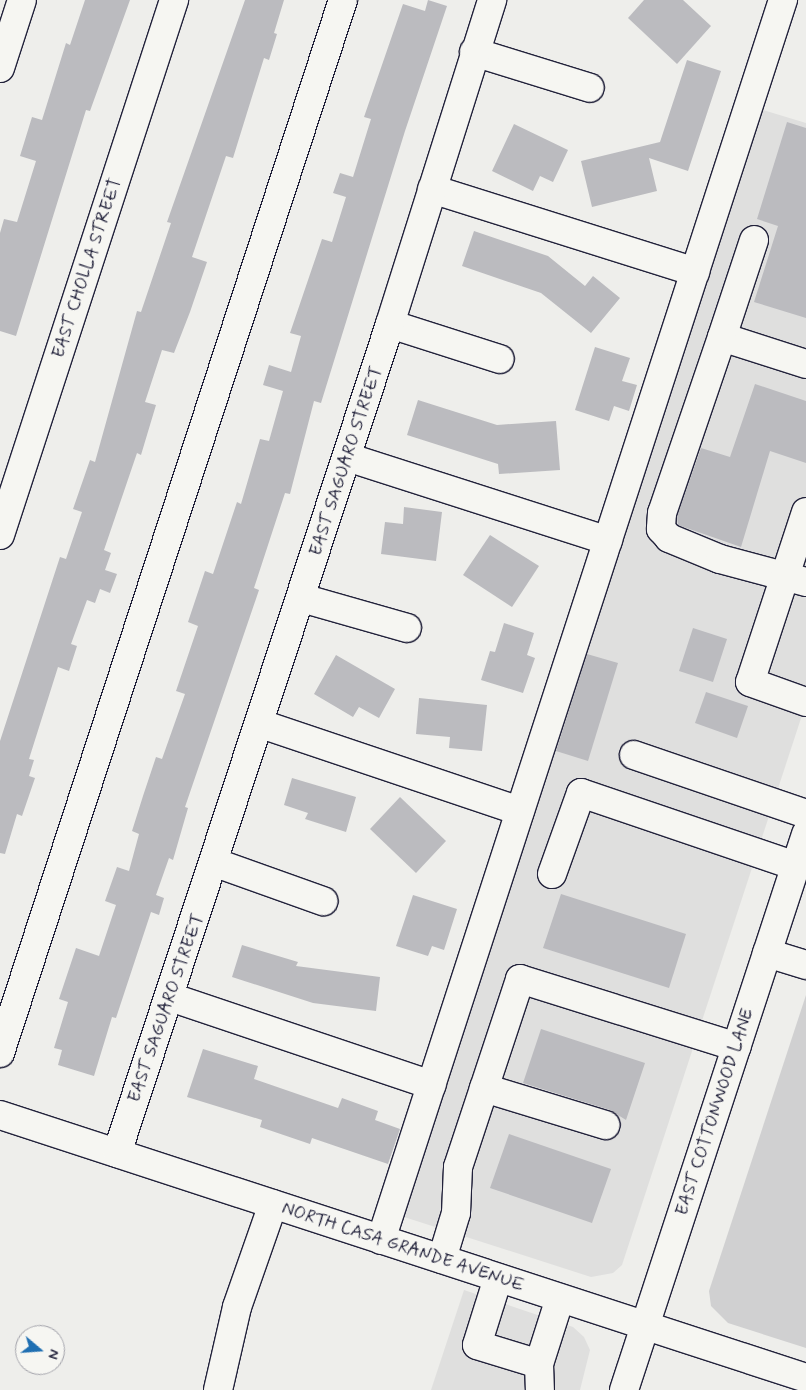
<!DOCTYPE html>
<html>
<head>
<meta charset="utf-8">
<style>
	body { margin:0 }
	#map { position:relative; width:806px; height:1390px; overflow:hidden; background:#eeeeeb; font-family:Mynerve,sans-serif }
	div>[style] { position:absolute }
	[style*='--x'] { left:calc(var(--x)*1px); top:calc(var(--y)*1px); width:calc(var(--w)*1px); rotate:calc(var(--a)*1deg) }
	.built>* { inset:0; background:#dfdfde }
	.green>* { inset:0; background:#d0d0d1 }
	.building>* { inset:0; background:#bbbbbf }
	.roads { filter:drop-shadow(1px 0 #22223b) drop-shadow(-1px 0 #22223b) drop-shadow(0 1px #22223b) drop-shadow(0 -1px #22223b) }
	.minor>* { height:28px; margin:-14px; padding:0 14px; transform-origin:14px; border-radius:14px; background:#f6f6f2 }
	.major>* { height:28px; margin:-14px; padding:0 14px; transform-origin:14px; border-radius:14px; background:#f6f6f2 }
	span { translate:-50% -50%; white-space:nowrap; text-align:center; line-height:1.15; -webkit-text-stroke:4px #f6f6f2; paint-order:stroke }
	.street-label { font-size:18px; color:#22223b }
	.north { position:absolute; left:15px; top:1325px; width:50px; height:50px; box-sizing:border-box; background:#f6f6f2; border:1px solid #a1a1a9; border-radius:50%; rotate:108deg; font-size:14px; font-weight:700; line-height:20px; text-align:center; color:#22223b }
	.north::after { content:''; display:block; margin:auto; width:18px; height:22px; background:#1f6fb2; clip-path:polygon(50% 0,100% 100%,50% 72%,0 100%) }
</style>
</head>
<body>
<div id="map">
	<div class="built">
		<i style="clip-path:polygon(763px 110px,806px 123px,806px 703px,622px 1265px,613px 1273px,591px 1277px,401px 1216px)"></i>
		<i style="clip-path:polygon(464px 1290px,573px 1327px,584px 1337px,590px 1350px,580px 1390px,431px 1390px)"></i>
	</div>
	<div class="green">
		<i style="clip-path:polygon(806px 995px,806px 1348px,728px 1323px,711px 1306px,709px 1291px)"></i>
	</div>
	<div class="building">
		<i style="clip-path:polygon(85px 0,130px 0,90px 111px,86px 110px,16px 336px,0 331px,0 233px,4px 219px,17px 222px,36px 161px,20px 156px,32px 117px,42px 120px,66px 43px,70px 45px)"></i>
		<i style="clip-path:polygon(245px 0,284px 0,274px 33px,277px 34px,269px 60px,264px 58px,233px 158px,226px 156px,192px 257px,207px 262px,190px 312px,174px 353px,162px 350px,145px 402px,156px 405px,141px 455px,137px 453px,104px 550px,111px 553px,105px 570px,117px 574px,110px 593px,100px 589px,95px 603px,87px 600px,71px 644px,77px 646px,69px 671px,58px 667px,29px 759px,34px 760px,29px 776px,35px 778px,22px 816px,17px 814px,5px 854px,0 853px,0 741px,60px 557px,66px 559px,82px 512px,73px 509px,90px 460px,95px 462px,137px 311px,141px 312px,171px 223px,167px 222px)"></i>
		<i style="clip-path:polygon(428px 0,447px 6px,405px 131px,321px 403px,314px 401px,290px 494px,285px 493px,254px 588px,259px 590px,185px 807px,188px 808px,173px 860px,169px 858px,156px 895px,164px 898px,159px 915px,151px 912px,116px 1018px,112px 1017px,94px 1076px,58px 1065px,62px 1050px,54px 1048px,68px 1002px,59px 999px,76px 948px,99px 956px,116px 905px,105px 901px,117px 867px,129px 871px,139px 834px,132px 831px,143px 796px,156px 757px,162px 759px,185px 694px,176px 691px,198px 626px,188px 622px,205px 571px,213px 574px,237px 502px,241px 504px,260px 439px,269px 441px,283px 391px,263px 385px,269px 365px,291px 372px,301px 336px,290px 333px,322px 239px,332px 242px,346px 197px,333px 193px,340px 173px,353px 177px,371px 119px,364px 117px,403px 4px,425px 11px)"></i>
		<i style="clip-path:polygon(644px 0,683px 0,711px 26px,677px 64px,628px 18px)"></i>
		<i style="clip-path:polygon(687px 60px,721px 71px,688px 171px,649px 158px,657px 191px,592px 207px,581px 161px,660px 142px)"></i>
		<i style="clip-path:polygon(787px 122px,806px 128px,806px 318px,754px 302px,778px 226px,757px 219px)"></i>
		<i style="clip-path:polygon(514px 124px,568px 150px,553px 182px,540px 176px,533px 191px,492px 171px)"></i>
		<i style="clip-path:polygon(474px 231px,548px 256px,585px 286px,593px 276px,620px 298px,591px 333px,541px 293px,462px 266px)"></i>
		<i style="clip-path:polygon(595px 347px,630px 358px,622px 381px,637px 385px,629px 411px,614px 406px,609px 421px,575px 410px)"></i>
		<i style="clip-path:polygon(755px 384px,806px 401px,806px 463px,770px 451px,741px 547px,678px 525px,677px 516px,701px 448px,730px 457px)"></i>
		<i style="clip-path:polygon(418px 400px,497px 425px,556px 421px,560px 470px,499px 474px,498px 464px,407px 435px)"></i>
		<i style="clip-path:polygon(404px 507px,442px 512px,436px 561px,381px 554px,385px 522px,403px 524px)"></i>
		<i style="clip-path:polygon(490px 535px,539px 566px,512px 607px,463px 575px)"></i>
		<i style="clip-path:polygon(504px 623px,534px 633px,527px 655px,535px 658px,523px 693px,481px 680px,490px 651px,495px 652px)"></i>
		<i style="clip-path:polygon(693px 628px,727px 639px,713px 682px,679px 671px)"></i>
		<i style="clip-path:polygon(587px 654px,618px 663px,588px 761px,556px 751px)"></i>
		<i style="clip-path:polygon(336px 655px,395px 689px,379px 718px,359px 707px,353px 717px,314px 694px)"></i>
		<i style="clip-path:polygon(706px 692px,748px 706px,737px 738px,695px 723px)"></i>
		<i style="clip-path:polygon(419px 698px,487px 705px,482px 751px,449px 748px,450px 737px,416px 734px)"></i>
		<i style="clip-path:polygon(292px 778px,356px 797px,346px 832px,305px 819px,308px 813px,284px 805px)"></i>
		<i style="clip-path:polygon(400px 797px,446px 841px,416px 873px,370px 829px)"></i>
		<i style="clip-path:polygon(561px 894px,686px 934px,669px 988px,543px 948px)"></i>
		<i style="clip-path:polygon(413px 895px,457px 909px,444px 950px,432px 946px,428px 956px,396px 946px)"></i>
		<i style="clip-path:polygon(242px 945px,298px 962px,296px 966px,380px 977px,376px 1011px,313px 1003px,232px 977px)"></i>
		<i style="clip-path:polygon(541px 1029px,645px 1063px,626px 1120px,610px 1110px,523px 1083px)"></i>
		<i style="clip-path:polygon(203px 1049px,258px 1066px,254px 1079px,338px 1108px,342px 1098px,378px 1111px,375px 1120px,400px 1129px,388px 1164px,312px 1138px,310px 1144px,260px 1127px,262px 1120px,187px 1097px)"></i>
		<i style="clip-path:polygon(509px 1134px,611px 1169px,592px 1223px,490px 1188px)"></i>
	</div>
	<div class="roads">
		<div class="minor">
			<i style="--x:474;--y:52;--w:121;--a:17.2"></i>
			<i style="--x:0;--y:68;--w:71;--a:-72.1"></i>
			<i style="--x:432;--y:189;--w:276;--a:17.5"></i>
			<i style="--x:390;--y:324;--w:115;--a:17.7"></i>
			<i style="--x:722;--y:337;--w:102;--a:-71.7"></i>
			<i style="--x:806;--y:364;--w:88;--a:-162.2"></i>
			<i style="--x:722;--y:337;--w:186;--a:108.8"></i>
			<i style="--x:662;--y:513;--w:16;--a:94"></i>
			<i style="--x:661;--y:529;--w:12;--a:48"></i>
			<i style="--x:669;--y:538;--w:55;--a:22.4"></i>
			<i style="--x:720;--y:559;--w:89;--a:15"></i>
			<i style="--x:347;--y:457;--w:274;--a:17.8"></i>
			<i style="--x:806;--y:512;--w:179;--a:108.2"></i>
			<i style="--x:750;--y:682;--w:59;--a:19.7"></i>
			<i style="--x:0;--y:535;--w:563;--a:-71.98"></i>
			<i style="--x:302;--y:598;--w:109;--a:15.9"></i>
			<i style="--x:261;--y:724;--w:273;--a:18.6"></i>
			<i style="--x:634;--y:755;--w:182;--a:18.9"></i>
			<i style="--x:216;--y:863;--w:114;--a:19.6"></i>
			<i style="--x:552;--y:874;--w:86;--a:-70.3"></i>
			<i style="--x:581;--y:793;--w:226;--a:18.8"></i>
			<i style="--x:767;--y:953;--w:41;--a:17.1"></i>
			<i style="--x:170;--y:997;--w:276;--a:18.6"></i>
			<i style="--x:0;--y:1053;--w:1107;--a:-71.96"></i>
			<i style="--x:484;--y:1088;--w:127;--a:17"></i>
			<i style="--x:0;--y:1115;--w:848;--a:18.07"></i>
			<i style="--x:117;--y:1153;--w:873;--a:-71.77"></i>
			<i style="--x:390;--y:324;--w:340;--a:-72.5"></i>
			<i style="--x:381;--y:1240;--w:1304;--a:-72.04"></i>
			<i style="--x:442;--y:1259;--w:48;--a:-73.1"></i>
			<i style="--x:456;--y:1213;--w:46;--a:-87.5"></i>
			<i style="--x:458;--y:1167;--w:198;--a:-71.7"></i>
			<i style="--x:520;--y:979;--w:227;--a:17.4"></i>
			<i style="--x:498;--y:1278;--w:70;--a:107.4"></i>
			<i style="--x:477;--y:1345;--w:65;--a:17"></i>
			<i style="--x:539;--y:1364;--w:26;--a:88"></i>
			<i style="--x:539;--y:1364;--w:69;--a:-72.3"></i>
			<i style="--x:218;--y:1390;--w:85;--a:-77.1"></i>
			<i style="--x:237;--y:1307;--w:109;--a:-70.7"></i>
		</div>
		<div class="major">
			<i style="--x:624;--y:1390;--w:585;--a:-71.87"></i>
		</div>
	</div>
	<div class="street-label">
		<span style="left:87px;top:268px;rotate:-72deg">EAST CHOLLA STREET</span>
		<span style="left:346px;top:461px;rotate:-72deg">EAST SAGUARO STREET</span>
		<span style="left:166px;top:1008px;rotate:-71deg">EAST SAGUARO STREET</span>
		<span style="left:715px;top:1112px;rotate:-72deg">EAST COTTONWOOD LANE</span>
		<span style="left:403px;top:1247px;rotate:18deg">NORTH CASA GRANDE AVENUE</span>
	</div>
	<div class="north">N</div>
</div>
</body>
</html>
